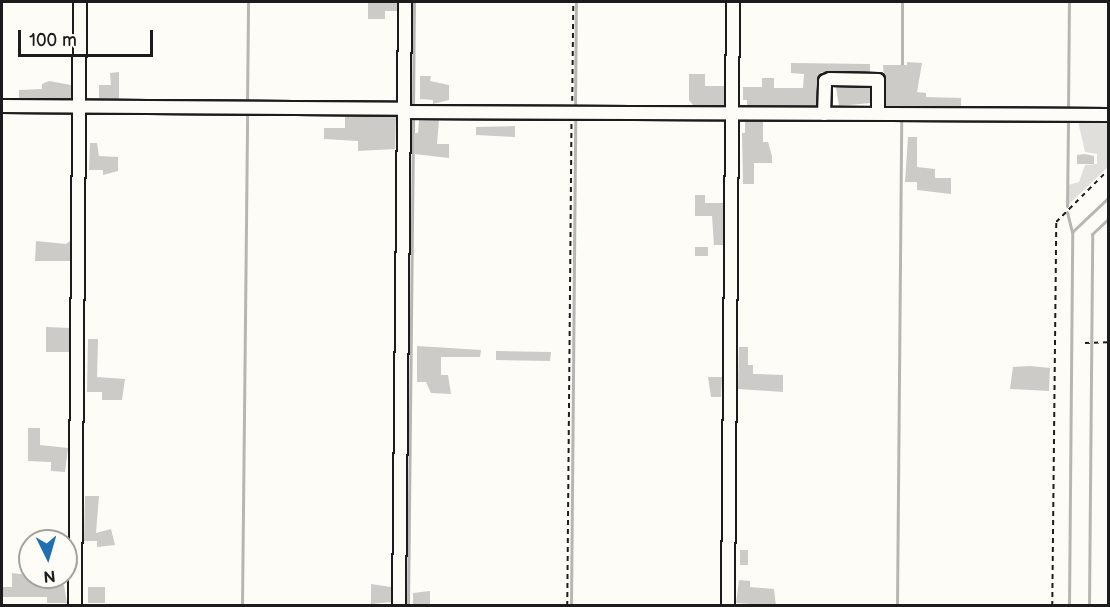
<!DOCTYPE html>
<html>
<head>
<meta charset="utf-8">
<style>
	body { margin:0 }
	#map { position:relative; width:1110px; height:607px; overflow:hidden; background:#fdfcf7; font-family:"Balsamiq Sans",sans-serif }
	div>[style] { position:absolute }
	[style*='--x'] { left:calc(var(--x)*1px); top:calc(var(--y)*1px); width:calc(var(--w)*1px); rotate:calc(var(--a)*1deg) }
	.green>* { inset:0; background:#e0dfdb }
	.stream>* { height:3px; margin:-1.5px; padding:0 1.5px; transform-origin:1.5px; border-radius:1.5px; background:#b7b6b2 }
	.building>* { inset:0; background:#cccbc8 }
	.path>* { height:1.5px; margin-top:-0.75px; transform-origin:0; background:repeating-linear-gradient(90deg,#1c1c1c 0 4.5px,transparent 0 9px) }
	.roads { filter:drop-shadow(2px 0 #1c1c1c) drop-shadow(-2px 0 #1c1c1c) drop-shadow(0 2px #1c1c1c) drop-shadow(0 -2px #1c1c1c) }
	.minor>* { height:12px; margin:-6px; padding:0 6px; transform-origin:6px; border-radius:6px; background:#fdfcf7 }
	span { translate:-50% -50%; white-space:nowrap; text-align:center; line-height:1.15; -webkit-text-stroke:5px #fdfcf7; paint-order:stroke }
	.frame { position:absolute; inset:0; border:3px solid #1c1c1c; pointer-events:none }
	.north { position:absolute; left:18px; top:529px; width:60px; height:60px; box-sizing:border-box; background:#fdfcf7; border:2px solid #a3a29f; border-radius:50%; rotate:175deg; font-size:16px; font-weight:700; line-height:24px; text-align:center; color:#1c1c1c }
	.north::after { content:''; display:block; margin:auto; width:21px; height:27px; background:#1f6fb2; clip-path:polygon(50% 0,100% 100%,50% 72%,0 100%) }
	.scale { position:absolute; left:18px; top:30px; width:135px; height:27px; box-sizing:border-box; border:3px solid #1c1c1c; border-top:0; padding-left:8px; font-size:18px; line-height:21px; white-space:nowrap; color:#1c1c1c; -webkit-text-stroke:4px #fdfcf7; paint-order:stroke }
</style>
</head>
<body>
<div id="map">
	<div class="green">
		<i style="clip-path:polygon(1077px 117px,1108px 118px,1108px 167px,1068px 205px,1068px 185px,1079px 182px,1085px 165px,1097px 164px,1097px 154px,1085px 152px)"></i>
	</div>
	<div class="stream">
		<i style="--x:902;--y:69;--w:67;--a:-90"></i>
		<i style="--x:247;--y:105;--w:103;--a:-89.4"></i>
		<i style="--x:575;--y:108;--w:106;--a:-89.5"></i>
		<i style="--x:413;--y:109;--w:107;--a:-89.5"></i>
		<i style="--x:1068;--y:111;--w:109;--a:-89.5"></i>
		<i style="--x:1067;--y:206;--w:88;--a:-89.3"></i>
		<i style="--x:1067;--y:212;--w:21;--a:76"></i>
		<i style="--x:242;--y:606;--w:494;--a:-89.4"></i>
		<i style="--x:408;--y:606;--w:491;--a:-89.4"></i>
		<i style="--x:571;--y:606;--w:491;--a:-89.5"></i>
		<i style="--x:897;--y:606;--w:487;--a:-89.5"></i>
		<i style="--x:1069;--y:606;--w:374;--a:-89.5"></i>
		<i style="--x:1072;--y:232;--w:50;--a:-43.4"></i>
		<i style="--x:1089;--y:606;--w:372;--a:-89.5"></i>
		<i style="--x:1092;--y:234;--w:22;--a:-43"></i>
	</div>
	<div class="building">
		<i style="clip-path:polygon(368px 2px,397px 2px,397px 11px,385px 11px,385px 19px,368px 19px)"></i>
		<i style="clip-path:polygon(907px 62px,922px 63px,917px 92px,926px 93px,926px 97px,961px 98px,961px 106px,886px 106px,883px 65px,907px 65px)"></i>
		<i style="clip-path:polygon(791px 63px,870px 64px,870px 72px,821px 72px,816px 106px,747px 105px,747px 100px,743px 100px,743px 87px,762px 87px,762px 78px,774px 78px,774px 88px,803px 88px,804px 74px,791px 73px)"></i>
		<i style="clip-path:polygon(119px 72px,119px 99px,99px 98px,99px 85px,111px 85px,110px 73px)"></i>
		<i style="clip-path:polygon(689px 74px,705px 74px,705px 86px,724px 86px,724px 105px,693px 105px,689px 100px)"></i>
		<i style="clip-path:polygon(420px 76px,431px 76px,430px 81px,449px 85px,449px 100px,433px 104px,433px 100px,420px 99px)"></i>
		<i style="clip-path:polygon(49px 81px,71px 85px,71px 98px,19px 98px,19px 90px,42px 89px,42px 84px)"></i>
		<i style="clip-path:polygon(836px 87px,870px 88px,870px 103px,839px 106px)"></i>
		<i style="clip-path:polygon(345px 117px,396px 117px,395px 149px,358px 151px,358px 141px,324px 139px,324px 128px,345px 128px)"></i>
		<i style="clip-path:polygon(419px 120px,439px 120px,437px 144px,449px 144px,449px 158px,414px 154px,414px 133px,418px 133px)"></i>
		<i style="clip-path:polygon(745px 122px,763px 122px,763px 142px,768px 142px,772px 156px,772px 163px,754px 163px,754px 184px,743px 184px,742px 133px,745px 133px)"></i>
		<i style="clip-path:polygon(515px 126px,515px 137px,476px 135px,476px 127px)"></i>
		<i style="clip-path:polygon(908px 137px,917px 137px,917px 167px,935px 169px,935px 178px,951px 178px,951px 194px,917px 190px,917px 182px,905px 182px)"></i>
		<i style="clip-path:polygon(90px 143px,97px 143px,99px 156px,118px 157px,118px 171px,103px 175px,103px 170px,89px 170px)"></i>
		<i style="clip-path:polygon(1085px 154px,1094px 156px,1094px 164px,1077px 164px,1077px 155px)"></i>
		<i style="clip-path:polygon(695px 195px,705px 195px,705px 203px,723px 203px,723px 245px,714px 245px,712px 216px,695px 216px)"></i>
		<i style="clip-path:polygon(36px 241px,66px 244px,70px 241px,70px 261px,35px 261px)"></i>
		<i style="clip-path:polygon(695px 247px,708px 247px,708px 256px,695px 256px)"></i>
		<i style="clip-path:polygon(46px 327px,69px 328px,69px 352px,46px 352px)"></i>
		<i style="clip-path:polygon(88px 339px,98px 339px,97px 377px,125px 379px,122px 400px,102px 400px,102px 392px,87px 392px)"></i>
		<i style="clip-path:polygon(417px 346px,481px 350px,480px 357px,441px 357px,441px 375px,448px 375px,451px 394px,431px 393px,426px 382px,417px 382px)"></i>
		<i style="clip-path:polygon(739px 347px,748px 347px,748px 365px,753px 365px,753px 374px,783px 375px,783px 392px,738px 389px)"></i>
		<i style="clip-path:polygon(496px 351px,551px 352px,550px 361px,496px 360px)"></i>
		<i style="clip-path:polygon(1030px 366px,1050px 368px,1049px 391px,1010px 389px,1013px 367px)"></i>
		<i style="clip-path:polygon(708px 377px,722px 377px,721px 397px,711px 397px)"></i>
		<i style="clip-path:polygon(28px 428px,40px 428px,40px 445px,68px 448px,65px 472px,51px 471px,51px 462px,28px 461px)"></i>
		<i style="clip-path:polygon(85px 496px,99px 496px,96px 533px,111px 529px,115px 545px,97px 547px,97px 541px,84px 541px)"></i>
		<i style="clip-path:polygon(740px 550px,748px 550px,748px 565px,740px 565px)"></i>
		<i style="clip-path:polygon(12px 573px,50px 577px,50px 584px,64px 585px,67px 603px,47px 603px,47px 597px,2px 597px,2px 587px,12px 587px)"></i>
		<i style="clip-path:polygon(739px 580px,750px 581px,750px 587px,774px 589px,776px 606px,736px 603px)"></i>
		<i style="clip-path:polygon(371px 584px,391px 587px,391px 602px,371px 604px)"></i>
		<i style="clip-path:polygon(88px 587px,105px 587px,105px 603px,88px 603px)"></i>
		<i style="clip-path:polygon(430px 591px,430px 604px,413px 604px,413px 593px)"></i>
	</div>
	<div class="path">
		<i style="--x:572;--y:101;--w:99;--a:-89.4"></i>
		<i style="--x:1085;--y:343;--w:23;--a:-2"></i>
		<i style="--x:567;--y:606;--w:483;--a:-89.5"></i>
		<i style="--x:1052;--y:606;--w:384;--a:-89.4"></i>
		<i style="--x:1056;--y:222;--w:74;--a:-45"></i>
	</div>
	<div class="roads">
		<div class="minor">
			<i style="--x:2;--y:106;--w:402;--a:0.4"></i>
			<i style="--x:404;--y:112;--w:704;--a:0.24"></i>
			<i style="--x:824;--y:114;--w:33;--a:-88"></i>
			<i style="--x:825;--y:81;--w:5;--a:-22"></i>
			<i style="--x:830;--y:79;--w:48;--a:1.2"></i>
			<i style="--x:878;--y:80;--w:33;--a:90"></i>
			<i style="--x:75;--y:606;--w:604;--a:-89.53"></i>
			<i style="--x:399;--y:606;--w:604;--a:-89.43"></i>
			<i style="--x:728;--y:606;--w:604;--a:-89.53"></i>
		</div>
	</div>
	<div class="frame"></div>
	<div class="north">N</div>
	<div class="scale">100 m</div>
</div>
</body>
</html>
